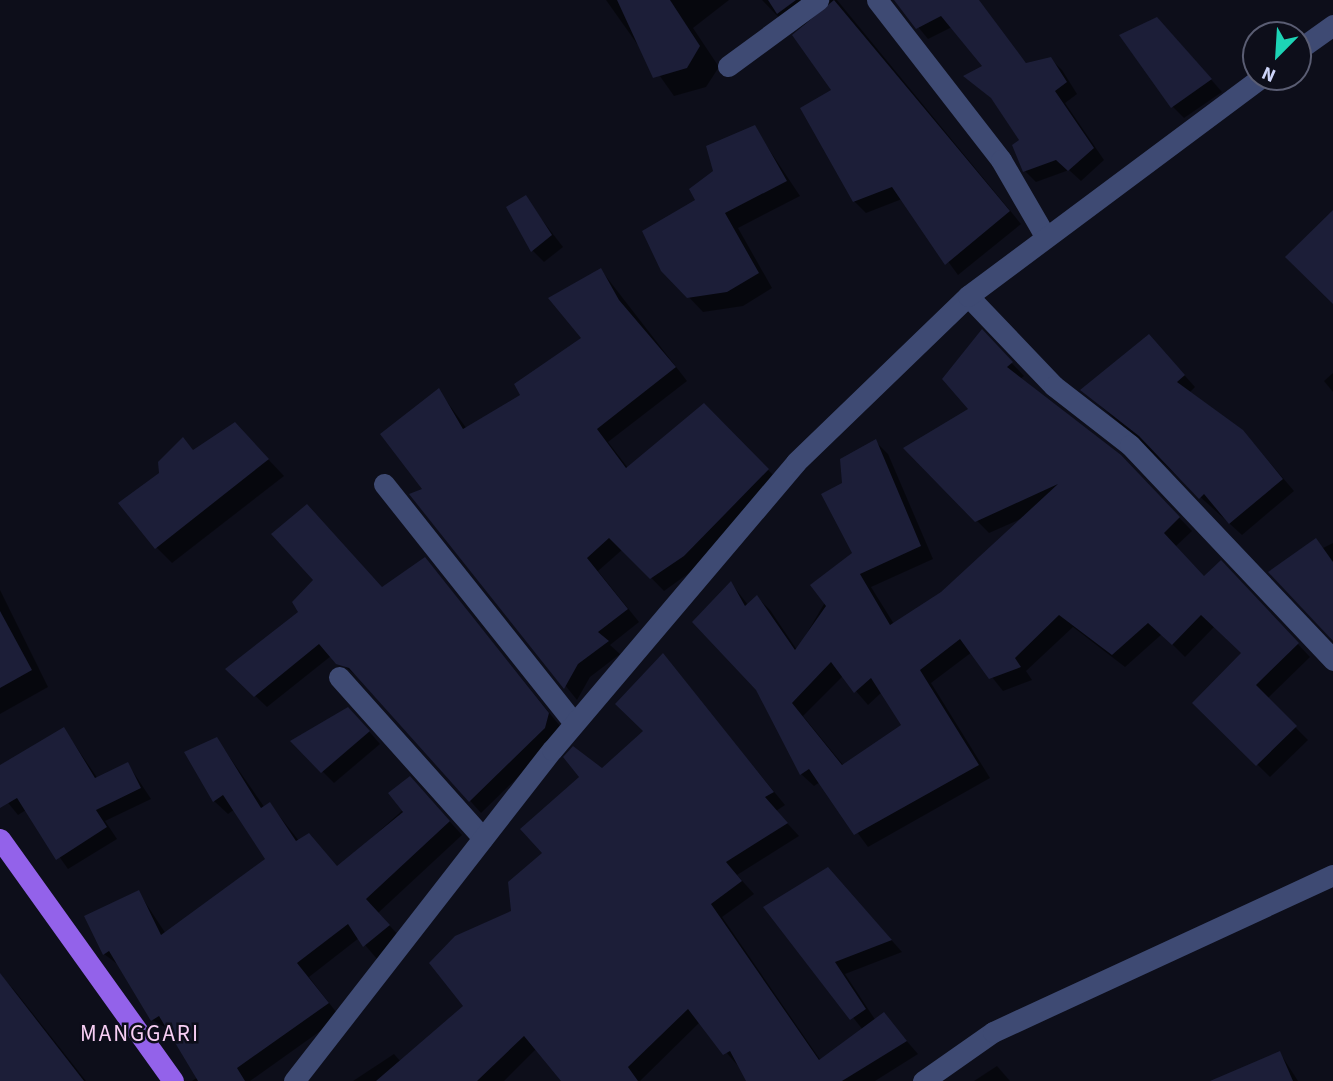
<!DOCTYPE html>
<html>
<head>
<meta charset="utf-8">
<style>
	body { margin:0 }
	#map { position:relative; width:1333px; height:1081px; overflow:hidden; background:#0d0e1a; font-family:"Source Sans 3",sans-serif }
	div>[style] { position:absolute }
	[style*='--x'] { left:calc(var(--x)*1px); top:calc(var(--y)*1px); width:calc(var(--w)*1px); rotate:calc(var(--a)*1deg) }
	.shadow>* { inset:0; background:#0007 }
	.building>* { inset:0; background:#1c1e38 }
	.minor>* { height:21px; margin:-10.5px; padding:0 10.5px; transform-origin:10.5px; border-radius:10.5px; background:#3e4a73 }
	.major>* { height:21px; margin:-10.5px; padding:0 10.5px; transform-origin:10.5px; border-radius:10.5px; background:#9362ea }
	span { translate:-50% -50%; white-space:nowrap; text-align:center; line-height:1.15; -webkit-text-stroke:5px #0d0e1a; paint-order:stroke }
	.quarter-label { font-size:23px; color:#f8cff4; letter-spacing:2px }
	.north { position:absolute; left:1242px; top:21px; width:70px; height:70px; box-sizing:border-box; background:#0d0e1a; border:2px solid #5a5d73; border-radius:50%; rotate:204deg; font-size:19px; font-weight:700; line-height:28px; text-align:center; color:#cdd4f8 }
	.north::after { content:''; display:block; margin:auto; width:24px; height:32px; background:#1dd4b6; clip-path:polygon(50% 0,100% 100%,50% 72%,0 100%) }
</style>
</head>
<body>
<div id="map">
	<div class="shadow">
		<i style="clip-path:polygon(606px 0,729px 0,693px 28px,719px 67px,706px 87px,674px 96px)"></i>
		<i style="clip-path:polygon(762px 0,837px 0,1021px 224px,958px 275px,902px 199px,866px 213px,854px 201px,834px 90px,807px 24px,792px 31px)"></i>
		<i style="clip-path:polygon(896px 0,974px 0,1027px 64px,1051px 59px,1062px 70px,1077px 94px,1065px 103px,1104px 160px,1081px 181px,1069px 170px,1036px 182px,1025px 171px,1021px 141px,996px 102px,966px 76px,985px 66px,952px 27px,928px 39px)"></i>
		<i style="clip-path:polygon(1169px 31px,1222px 92px,1184px 118px,1173px 107px)"></i>
		<i style="clip-path:polygon(754px 127px,800px 196px,738px 228px,772px 288px,743px 306px,703px 312px,663px 270px,715px 172px)"></i>
		<i style="clip-path:polygon(525px 198px,563px 247px,544px 262px,532px 250px)"></i>
		<i style="clip-path:polygon(601px 270px,687px 381px,608px 442px,628px 468px,704px 405px,781px 483px,696px 568px,664px 591px,623px 549px,598px 571px,639px 622px,610px 645px,620px 654px,590px 677px,577px 700px,412px 495px,425px 489px,439px 391px,467px 429px,523px 395px,583px 338px)"></i>
		<i style="clip-path:polygon(evenodd,982px 332px,1024px 376px,1020px 379px,1134px 470px,1192px 531px,1175px 547px,1205px 578px,1233px 575px,1310px 657px,1267px 699px,1308px 740px,1270px 777px,1195px 703px,1243px 654px,1214px 627px,1185px 657px,1162px 634px,1125px 667px,1073px 627px,1026px 671px,1032px 680px,1003px 691px,972px 652px,931px 683px,990px 778px,868px 847px,820px 782px,814px 786px,801px 774px,731px 583px,748px 605px,757px 597px,770px 610px,797px 650px,854px 553px,843px 484px,876px 442px,888px 454px,933px 559px,871px 587px,894px 624px,942px 593px,1023px 518px,989px 533px,906px 449px,971px 409px,982px 332px,843px 676px,868px 705px,882px 692px,904px 725px,844px 766px,803px 716px,843px 676px)"></i>
		<i style="clip-path:polygon(1160px 348px,1195px 387px,1189px 393px,1254px 444px,1294px 491px,1242px 535px,1083px 390px)"></i>
		<i style="clip-path:polygon(1333px 373px,1333px 392px,1324px 381px)"></i>
		<i style="clip-path:polygon(251px 441px,284px 476px,172px 563px,157px 548px,161px 474px,194px 451px)"></i>
		<i style="clip-path:polygon(1316px 541px,1323px 548px,1333px 543px,1333px 642px,1320px 623px)"></i>
		<i style="clip-path:polygon(425px 559px,560px 726px,556px 740px,481px 813px,361px 679px,331px 656px,267px 707px,227px 669px,383px 589px)"></i>
		<i style="clip-path:polygon(0 590px,48px 687px,0 714px)"></i>
		<i style="clip-path:polygon(663px 656px,785px 805px,776px 811px,799px 836px,737px 875px,754px 894px,722px 917px,821px 1061px,863px 1030px,765px 907px,839px 881px,902px 952px,845px 974px,876px 1021px,884px 1015px,918px 1054px,875px 1081px,751px 1081px,700px 1022px,640px 1081px,563px 1081px,537px 1048px,504px 1081px,353px 1081px,394px 1054px,401px 1062px,465px 1006px,544px 853px,602px 770px,645px 731px)"></i>
		<i style="clip-path:polygon(360px 721px,380px 744px,334px 783px,293px 742px)"></i>
		<i style="clip-path:polygon(64px 729px,98px 779px,128px 764px,151px 799px,105px 821px,117px 839px,68px 869px,26px 810px,18px 815px,0 793px,0 767px)"></i>
		<i style="clip-path:polygon(217px 739px,265px 808px,270px 804px,299px 841px,338px 868px,423px 792px,462px 835px,378px 913px,402px 939px,377px 959px,359px 938px,309px 977px,340px 1017px,250px 1081px,192px 1081px,198px 1077px,170px 1030px,152px 1020px,120px 966px,104px 954px,139px 893px,166px 934px,268px 859px,235px 809px,228px 814px,214px 801px)"></i>
		<i style="clip-path:polygon(0 975px,15px 991px,86px 1081px,0 1081px)"></i>
		<i style="clip-path:polygon(1280px 1053px,1298px 1081px,1229px 1081px)"></i>
		<i style="clip-path:polygon(997px 1066px,1010px 1081px,974px 1081px)"></i>
	</div>
	<div class="building">
		<i style="clip-path:polygon(617px 0,670px 0,700px 46px,687px 68px,653px 78px)"></i>
		<i style="clip-path:polygon(768px 0,796px 0,777px 14px)"></i>
		<i style="clip-path:polygon(834px 0,1010px 211px,945px 265px,892px 187px,853px 202px,800px 108px,831px 90px,792px 35px)"></i>
		<i style="clip-path:polygon(894px 0,979px 0,1026px 63px,1051px 57px,1067px 82px,1055px 91px,1094px 148px,1068px 171px,1056px 160px,1023px 172px,1012px 145px,1019px 140px,991px 98px,963px 76px,982px 66px,941px 16px,916px 29px)"></i>
		<i style="clip-path:polygon(1157px 17px,1212px 79px,1171px 108px,1119px 35px)"></i>
		<i style="clip-path:polygon(755px 125px,787px 181px,725px 213px,759px 273px,727px 292px,687px 298px,661px 271px,642px 231px,695px 200px,689px 189px,713px 171px,706px 146px)"></i>
		<i style="clip-path:polygon(526px 195px,552px 235px,531px 252px,506px 207px)"></i>
		<i style="clip-path:polygon(1333px 210px,1333px 304px,1285px 257px)"></i>
		<i style="clip-path:polygon(601px 268px,619px 300px,676px 367px,597px 429px,626px 468px,704px 403px,769px 469px,684px 556px,650px 579px,609px 538px,587px 558px,628px 609px,598px 632px,609px 641px,578px 664px,564px 689px,409px 494px,422px 489px,380px 434px,439px 388px,463px 429px,520px 395px,514px 384px,581px 338px,548px 298px)"></i>
		<i style="clip-path:polygon(evenodd,982px 329px,1013px 362px,1007px 367px,1121px 455px,1180px 517px,1164px 533px,1204px 576px,1221px 560px,1299px 643px,1256px 685px,1297px 726px,1256px 766px,1192px 703px,1241px 653px,1201px 615px,1172px 645px,1148px 623px,1112px 655px,1059px 615px,1015px 658px,1021px 667px,989px 679px,960px 639px,920px 670px,979px 765px,854px 835px,809px 769px,800px 775px,756px 690px,692px 622px,731px 581px,745px 606px,757px 595px,795px 650px,826px 606px,810px 585px,852px 553px,821px 494px,842px 483px,840px 459px,876px 439px,921px 546px,860px 574px,890px 625px,941px 592px,1058px 484px,975px 522px,903px 448px,968px 409px,942px 379px,982px 329px,831px 662px,854px 693px,871px 678px,901px 725px,842px 765px,792px 703px,831px 662px)"></i>
		<i style="clip-path:polygon(1149px 334px,1185px 375px,1177px 382px,1243px 430px,1283px 479px,1229px 524px,1204px 494px,1199px 499px,1139px 436px,1080px 390px)"></i>
		<i style="clip-path:polygon(235px 422px,269px 459px,155px 549px,118px 503px,159px 473px,158px 462px,183px 437px,193px 450px)"></i>
		<i style="clip-path:polygon(307px 504px,382px 587px,425px 557px,549px 713px,545px 728px,469px 802px,349px 668px,336px 664px,319px 644px,254px 697px,225px 669px,298px 612px,292px 602px,313px 580px,271px 534px)"></i>
		<i style="clip-path:polygon(1316px 538px,1333px 562px,1333px 641px,1268px 572px)"></i>
		<i style="clip-path:polygon(0 611px,32px 670px,0 688px)"></i>
		<i style="clip-path:polygon(663px 653px,774px 792px,765px 797px,788px 823px,726px 862px,742px 881px,711px 904px,819px 1060px,884px 1012px,907px 1041px,842px 1081px,746px 1081px,730px 1051px,723px 1055px,688px 1009px,628px 1067px,638px 1081px,561px 1081px,524px 1036px,477px 1081px,376px 1081px,463px 1006px,429px 963px,455px 936px,511px 911px,508px 882px,542px 853px,520px 829px,579px 777px,563px 757px,573px 746px,602px 768px,643px 731px,615px 704px)"></i>
		<i style="clip-path:polygon(348px 707px,370px 731px,321px 773px,290px 741px)"></i>
		<i style="clip-path:polygon(64px 727px,95px 778px,128px 762px,141px 788px,96px 810px,107px 827px,56px 860px,17px 798px,0 808px,0 765px)"></i>
		<i style="clip-path:polygon(217px 737px,261px 808px,270px 802px,296px 841px,309px 833px,337px 866px,403px 812px,388px 793px,410px 776px,450px 821px,366px 899px,390px 925px,363px 947px,348px 924px,297px 963px,329px 1003px,237px 1068px,245px 1081px,198px 1081px,159px 1016px,151px 1021px,109px 951px,103px 955px,84px 916px,139px 890px,161px 935px,265px 859px,223px 795px,213px 802px,184px 752px)"></i>
		<i style="clip-path:polygon(828px 867px,892px 940px,835px 962px,866px 1009px,850px 1020px,763px 907px)"></i>
		<i style="clip-path:polygon(0 973px,84px 1081px,0 1081px)"></i>
		<i style="clip-path:polygon(1280px 1051px,1293px 1081px,1210px 1081px)"></i>
	</div>
	<div class="minor">
		<i style="--x:877;--y:0;--w:202;--a:52.2"></i>
		<i style="--x:1001;--y:160;--w:88;--a:59.9"></i>
		<i style="--x:1298;--y:50;--w:43;--a:-35.5"></i>
		<i style="--x:728;--y:66;--w:112;--a:-36.3"></i>
		<i style="--x:968;--y:296;--w:124;--a:46.3"></i>
		<i style="--x:1054;--y:386;--w:96;--a:37.8"></i>
		<i style="--x:1130;--y:445;--w:296;--a:46.6"></i>
		<i style="--x:384;--y:484;--w:305;--a:51.5"></i>
		<i style="--x:339;--y:677;--w:216;--a:48.2"></i>
		<i style="--x:294;--y:1081;--w:420;--a:-52.1"></i>
		<i style="--x:552;--y:750;--w:377;--a:-49.7"></i>
		<i style="--x:796;--y:462;--w:239;--a:-44"></i>
		<i style="--x:968;--y:296;--w:367;--a:-36.7"></i>
		<i style="--x:923;--y:1081;--w:85;--a:-35"></i>
		<i style="--x:993;--y:1032;--w:374;--a:-24.8"></i>
	</div>
	<div class="major">
		<i style="--x:0;--y:839;--w:297;--a:54.4"></i>
	</div>
	<div class="quarter-label">
		<span style="left:140px;top:1034px">MANGGARI</span>
	</div>
	<div class="north">N</div>
</div>
</body>
</html>
